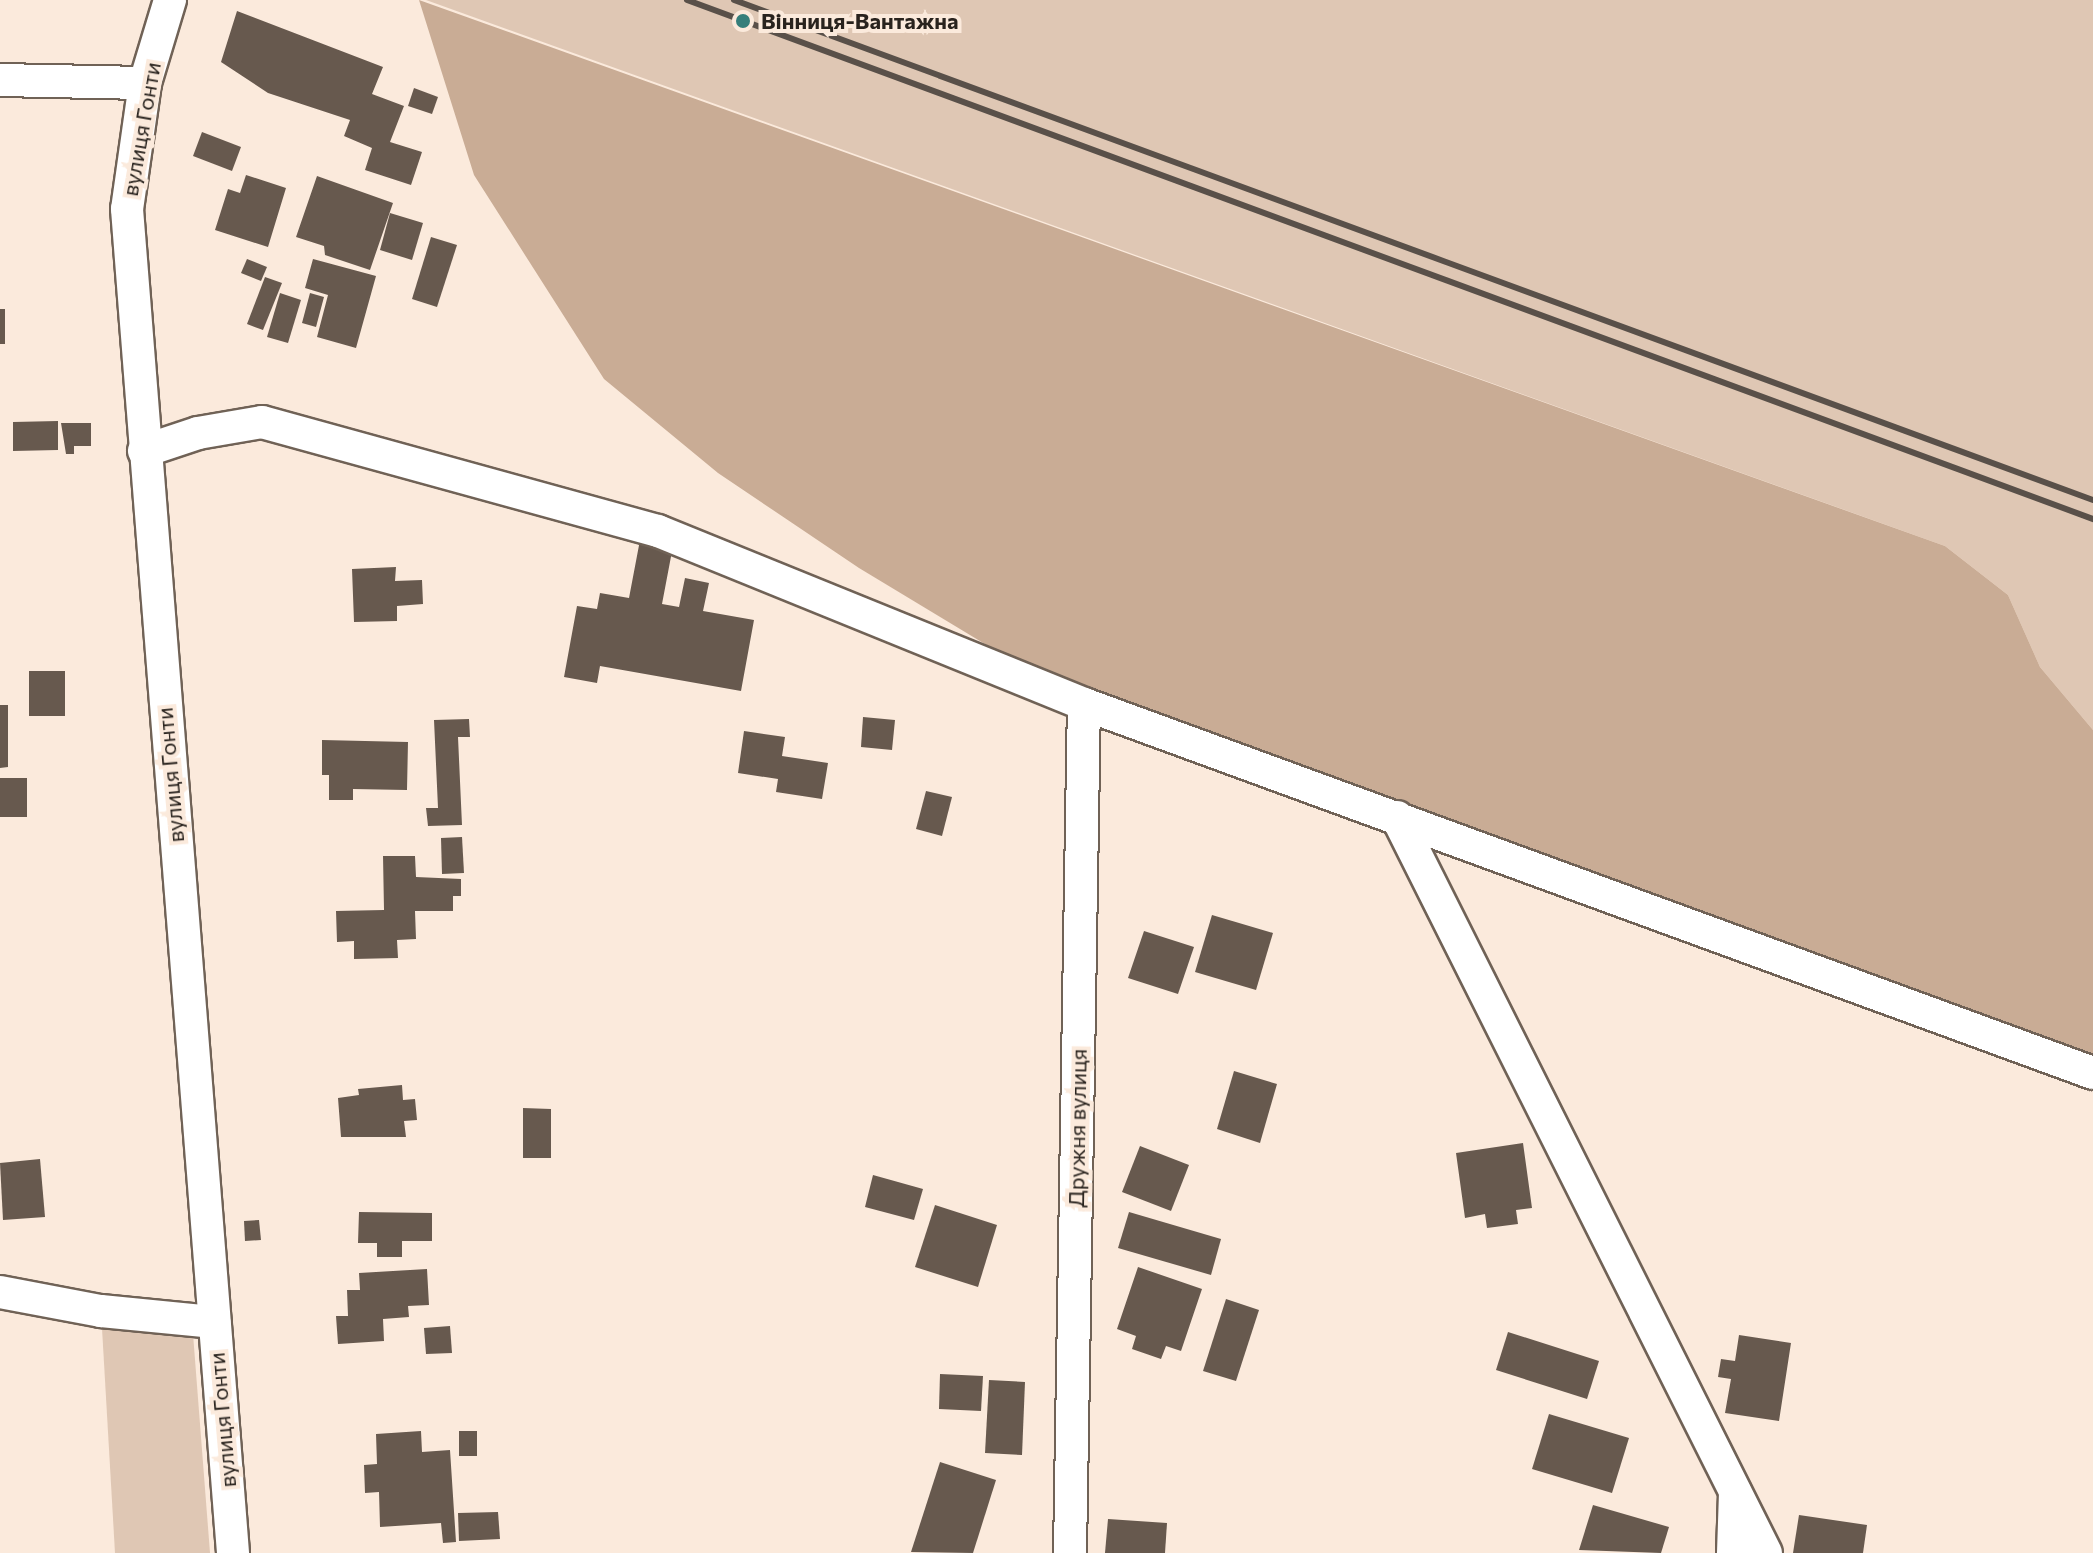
<!DOCTYPE html>
<html>
<head>
<meta charset="utf-8">
<style>
	body { margin:0 }
	#map { position:relative; width:2093px; height:1553px; overflow:hidden; background:#fbeadc; font-family:Commissioner,sans-serif }
	div>[style] { position:absolute }
	[style*='--x'] { left:calc(var(--x)*1px); top:calc(var(--y)*1px); width:calc(var(--w)*1px); rotate:calc(var(--a)*1deg) }
	.green>* { inset:0; background:#dfc7b4 }
	.forest>* { inset:0; background:#c9ac95 }
	.building>* { inset:0; background:#67594e }
	.roads { filter:drop-shadow(2px 0 #706256) drop-shadow(-2px 0 #706256) drop-shadow(0 2px #706256) drop-shadow(0 -2px #706256) }
	.street>* { height:32px; margin:-16px; padding:0 16px; transform-origin:16px; border-radius:16px; background:#fff }
	.rail>* { height:6px; margin:-3px; padding:0 3px; transform-origin:3px; border-radius:3px; background:#595049 }
	.dots>* { width:22px; height:22px; translate:-50% -50%; box-sizing:border-box; border:4px solid #fbeadc; border-radius:50% }
	span { translate:-50% -50%; white-space:nowrap; text-align:center; line-height:1.15; -webkit-text-stroke:8px #fbeadc; paint-order:stroke }
	.poi-label { font-size:22px; color:#29231e; font-weight:700 }
	.left { translate:0 -50%; text-align:left }
	.street-label { font-size:22px; color:#29231e }
</style>
</head>
<body>
<div id="map">
	<div class="green">
		<i style="clip-path:polygon(426px 0,2093px 0,2093px 730px,2040px 667px,2008px 595px,1945px 546px)"></i>
		<i style="clip-path:polygon(101px 1311px,192px 1321px,210px 1553px,115px 1553px)"></i>
	</div>
	<div class="forest">
		<i style="clip-path:polygon(419px 0,1945px 546px,2008px 595px,2040px 667px,2093px 730px,2093px 1073px,1084px 704px,859px 568px,718px 473px,604px 379px,474px 175px)"></i>
	</div>
	<div class="building">
		<i style="clip-path:polygon(237px 11px,383px 67px,372px 94px,404px 106px,390px 142px,422px 152px,411px 185px,365px 170px,372px 148px,344px 136px,350px 120px,268px 93px,221px 62px)"></i>
		<i style="clip-path:polygon(414px 88px,438px 97px,432px 114px,408px 106px)"></i>
		<i style="clip-path:polygon(202px 132px,241px 147px,232px 171px,193px 156px)"></i>
		<i style="clip-path:polygon(246px 175px,286px 188px,268px 247px,215px 230px,228px 189px,240px 193px)"></i>
		<i style="clip-path:polygon(317px 176px,393px 203px,370px 270px,325px 255px,324px 246px,296px 237px)"></i>
		<i style="clip-path:polygon(390px 213px,423px 223px,412px 260px,380px 250px)"></i>
		<i style="clip-path:polygon(431px 237px,457px 245px,437px 307px,412px 299px)"></i>
		<i style="clip-path:polygon(247px 259px,267px 267px,261px 281px,241px 273px)"></i>
		<i style="clip-path:polygon(313px 259px,376px 276px,356px 348px,317px 337px,328px 295px,305px 288px)"></i>
		<i style="clip-path:polygon(265px 277px,282px 283px,263px 330px,247px 324px)"></i>
		<i style="clip-path:polygon(280px 293px,301px 300px,288px 343px,267px 337px)"></i>
		<i style="clip-path:polygon(310px 293px,324px 297px,316px 327px,302px 323px)"></i>
		<i style="clip-path:polygon(0 309px,5px 309px,5px 344px,0 344px)"></i>
		<i style="clip-path:polygon(58px 421px,58px 450px,13px 451px,13px 422px)"></i>
		<i style="clip-path:polygon(61px 423px,91px 423px,91px 446px,74px 446px,74px 454px,66px 454px)"></i>
		<i style="clip-path:polygon(640px 540px,673px 546px,662px 604px,679px 607px,685px 578px,709px 583px,703px 611px,754px 620px,741px 691px,600px 666px,597px 683px,564px 677px,577px 606px,597px 609px,600px 593px,629px 598px)"></i>
		<i style="clip-path:polygon(396px 567px,395px 581px,422px 580px,423px 604px,397px 606px,397px 621px,354px 622px,352px 569px)"></i>
		<i style="clip-path:polygon(29px 671px,65px 671px,65px 716px,29px 716px)"></i>
		<i style="clip-path:polygon(0 705px,8px 705px,8px 767px,0 768px)"></i>
		<i style="clip-path:polygon(863px 717px,895px 720px,892px 750px,861px 747px)"></i>
		<i style="clip-path:polygon(469px 719px,470px 737px,458px 737px,462px 825px,428px 826px,426px 808px,438px 808px,434px 720px)"></i>
		<i style="clip-path:polygon(744px 731px,785px 737px,782px 756px,828px 763px,822px 799px,776px 792px,778px 779px,738px 773px)"></i>
		<i style="clip-path:polygon(322px 740px,408px 742px,407px 790px,353px 789px,353px 800px,329px 800px,329px 775px,322px 775px)"></i>
		<i style="clip-path:polygon(0 778px,27px 778px,27px 817px,0 817px)"></i>
		<i style="clip-path:polygon(926px 791px,952px 797px,942px 836px,916px 829px)"></i>
		<i style="clip-path:polygon(462px 837px,464px 873px,442px 874px,441px 838px)"></i>
		<i style="clip-path:polygon(383px 856px,415px 856px,416px 877px,461px 879px,461px 896px,453px 896px,453px 911px,415px 911px,416px 939px,397px 940px,398px 958px,354px 959px,354px 941px,337px 942px,336px 911px,384px 910px)"></i>
		<i style="clip-path:polygon(1212px 915px,1273px 933px,1256px 990px,1195px 972px)"></i>
		<i style="clip-path:polygon(1144px 931px,1194px 947px,1178px 994px,1128px 978px)"></i>
		<i style="clip-path:polygon(1234px 1071px,1277px 1084px,1260px 1143px,1217px 1129px)"></i>
		<i style="clip-path:polygon(402px 1085px,403px 1100px,415px 1099px,417px 1120px,404px 1121px,406px 1137px,341px 1137px,338px 1098px,359px 1095px,358px 1089px)"></i>
		<i style="clip-path:polygon(523px 1108px,551px 1109px,551px 1158px,523px 1158px)"></i>
		<i style="clip-path:polygon(1523px 1143px,1532px 1208px,1516px 1210px,1518px 1224px,1487px 1228px,1485px 1214px,1465px 1218px,1456px 1153px)"></i>
		<i style="clip-path:polygon(1140px 1146px,1189px 1165px,1171px 1211px,1122px 1192px)"></i>
		<i style="clip-path:polygon(40px 1159px,45px 1217px,3px 1220px,0 1163px)"></i>
		<i style="clip-path:polygon(873px 1175px,923px 1189px,914px 1220px,865px 1207px)"></i>
		<i style="clip-path:polygon(935px 1205px,997px 1225px,978px 1287px,915px 1267px)"></i>
		<i style="clip-path:polygon(359px 1212px,432px 1213px,432px 1241px,402px 1241px,402px 1257px,377px 1257px,377px 1243px,358px 1243px)"></i>
		<i style="clip-path:polygon(1129px 1212px,1221px 1239px,1211px 1275px,1118px 1248px)"></i>
		<i style="clip-path:polygon(259px 1220px,261px 1240px,245px 1241px,244px 1221px)"></i>
		<i style="clip-path:polygon(1138px 1267px,1202px 1289px,1181px 1351px,1166px 1346px,1161px 1359px,1132px 1349px,1136px 1336px,1117px 1329px)"></i>
		<i style="clip-path:polygon(427px 1269px,429px 1305px,408px 1306px,409px 1317px,383px 1319px,384px 1341px,338px 1344px,336px 1316px,348px 1316px,347px 1290px,360px 1290px,359px 1273px)"></i>
		<i style="clip-path:polygon(1226px 1299px,1259px 1310px,1236px 1381px,1203px 1371px)"></i>
		<i style="clip-path:polygon(450px 1326px,452px 1353px,426px 1354px,424px 1328px)"></i>
		<i style="clip-path:polygon(1508px 1332px,1599px 1361px,1587px 1399px,1496px 1370px)"></i>
		<i style="clip-path:polygon(1739px 1335px,1791px 1343px,1779px 1421px,1725px 1413px,1731px 1379px,1718px 1377px,1721px 1359px,1735px 1361px)"></i>
		<i style="clip-path:polygon(940px 1374px,983px 1376px,981px 1411px,939px 1409px)"></i>
		<i style="clip-path:polygon(989px 1380px,1025px 1382px,1022px 1455px,985px 1453px)"></i>
		<i style="clip-path:polygon(1549px 1414px,1629px 1438px,1612px 1493px,1532px 1469px)"></i>
		<i style="clip-path:polygon(421px 1431px,422px 1452px,450px 1450px,456px 1542px,443px 1543px,441px 1523px,380px 1527px,379px 1492px,365px 1493px,364px 1465px,377px 1464px,376px 1434px)"></i>
		<i style="clip-path:polygon(459px 1431px,477px 1431px,477px 1456px,459px 1456px)"></i>
		<i style="clip-path:polygon(940px 1462px,996px 1480px,973px 1553px,911px 1552px)"></i>
		<i style="clip-path:polygon(1593px 1505px,1669px 1527px,1661px 1553px,1579px 1550px)"></i>
		<i style="clip-path:polygon(498px 1512px,500px 1539px,459px 1541px,458px 1513px)"></i>
		<i style="clip-path:polygon(1799px 1515px,1867px 1525px,1863px 1553px,1793px 1553px)"></i>
		<i style="clip-path:polygon(1108px 1519px,1167px 1523px,1165px 1553px,1105px 1553px)"></i>
	</div>
	<div class="roads">
		<div class="street">
			<i style="--x:170;--y:0;--w:87;--a:106.8"></i>
			<i style="--x:145;--y:83;--w:127;--a:98.1"></i>
			<i style="--x:127;--y:209;--w:1348;--a:85.49"></i>
			<i style="--x:0;--y:80;--w:145;--a:1.2"></i>
			<i style="--x:144;--y:451;--w:57;--a:-18.4"></i>
			<i style="--x:198;--y:433;--w:65;--a:-9.8"></i>
			<i style="--x:262;--y:422;--w:411;--a:15.4"></i>
			<i style="--x:658;--y:531;--w:460;--a:22.1"></i>
			<i style="--x:1084;--y:704;--w:1074;--a:20.09"></i>
			<i style="--x:1397;--y:817;--w:823;--a:63.37"></i>
			<i style="--x:0;--y:1292;--w:103;--a:10.7"></i>
			<i style="--x:101;--y:1311;--w:114;--a:5.6"></i>
			<i style="--x:1070;--y:1553;--w:849;--a:-89.06"></i>
			<i style="--x:1733;--y:1553;--w:61;--a:-88.1"></i>
		</div>
	</div>
	<div class="rail">
		<i style="--x:687;--y:0;--w:1499;--a:20.26"></i>
		<i style="--x:734;--y:0;--w:1448;--a:20.2"></i>
	</div>
	<div class="dots">
		<i style="left:743px;top:21px;background:#367f7b"></i>
	</div>
	<div class="poi-label">
		<span class="left" style="left:761px;top:21px">Вінниця-Вантажна</span>
	</div>
	<div class="street-label">
		<span style="left:141px;top:129px;rotate:-80deg">вулиця Гонти</span>
		<span style="left:170px;top:775px;rotate:-95deg">вулиця Гонти</span>
		<span style="left:1077px;top:1128px;rotate:-89deg">Дружня вулиця</span>
		<span style="left:222px;top:1420px;rotate:-95deg">вулиця Гонти</span>
	</div>
</div>
</body>
</html>
